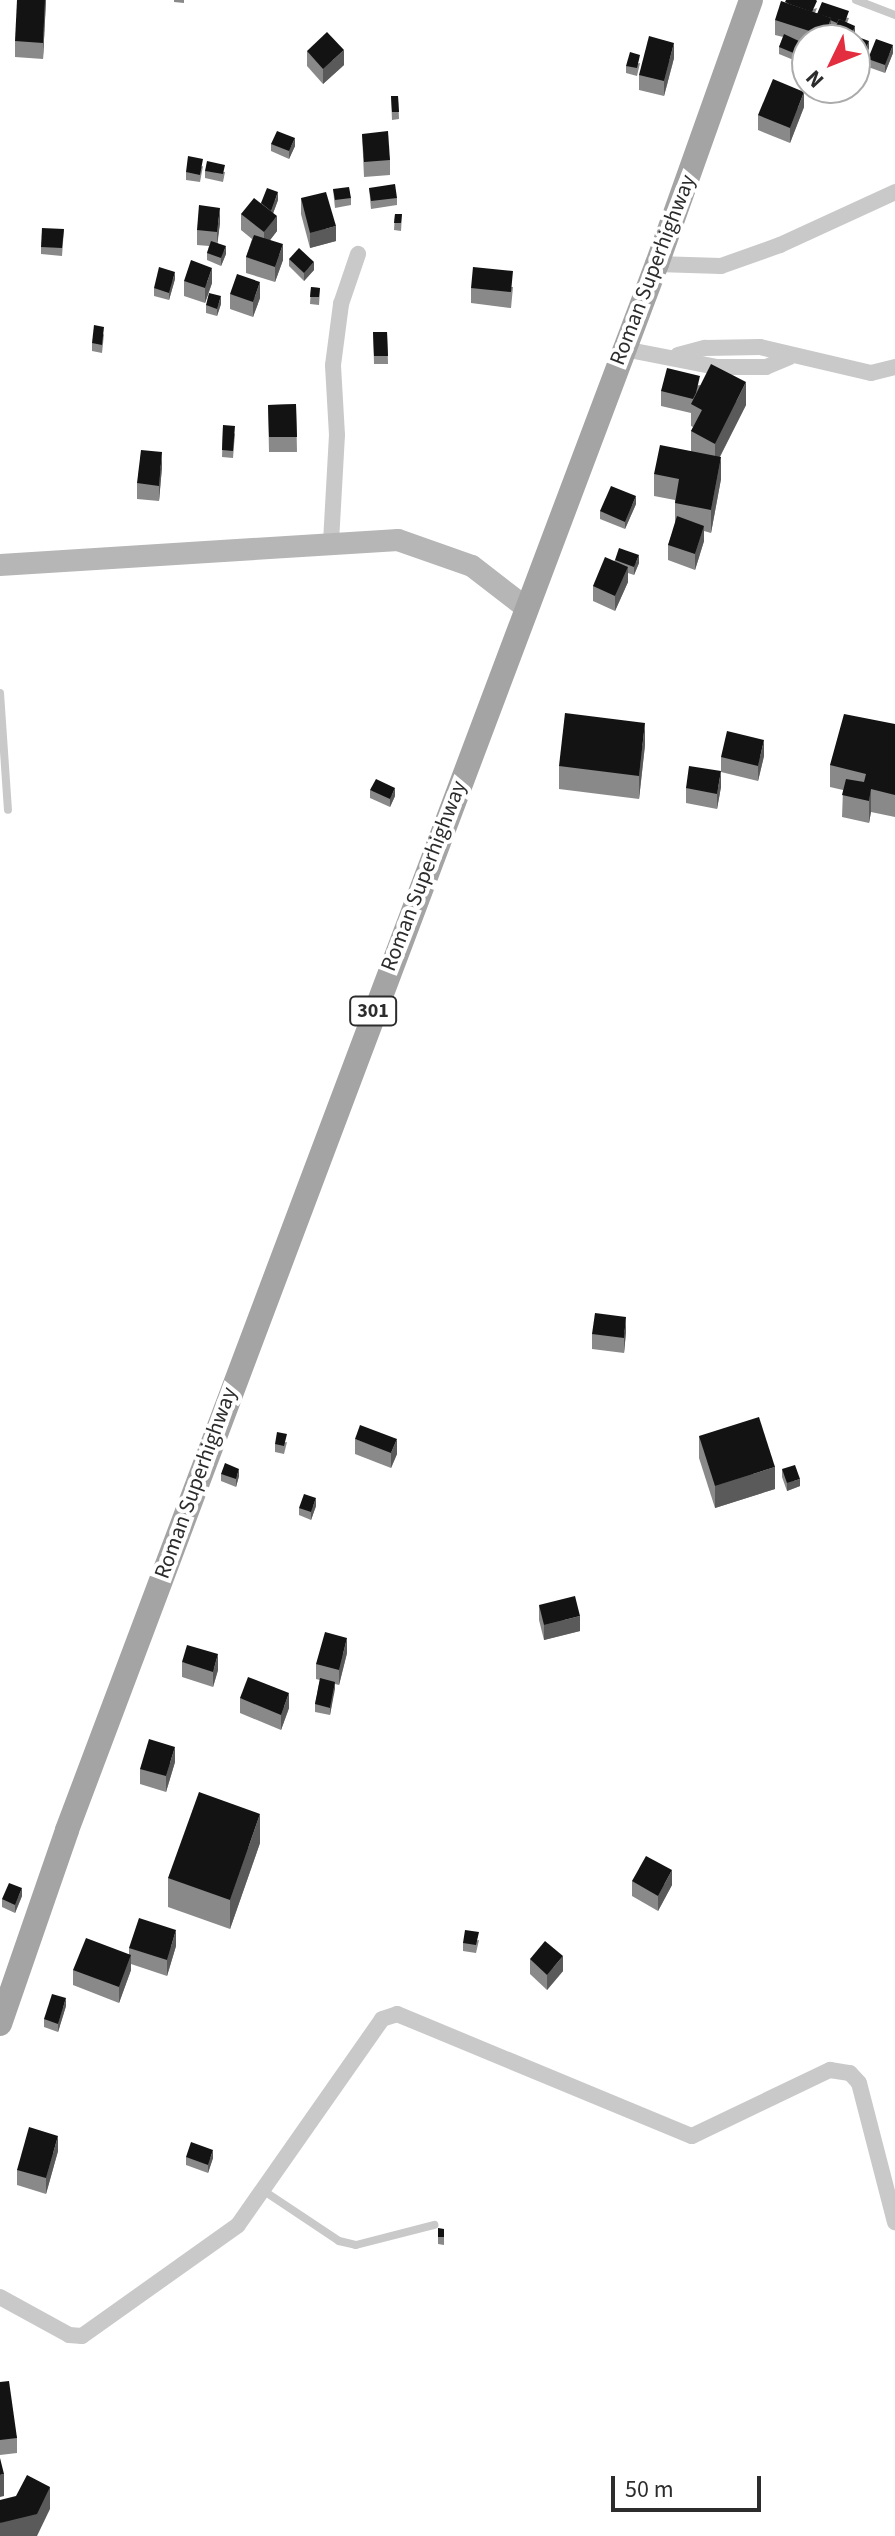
<!DOCTYPE html>
<html>
<head>
<meta charset="utf-8">
<style>
	body { margin:0 }
	#map { position:relative; width:895px; height:2536px; overflow:hidden; background:#fff; font-family:"Source Sans 3",sans-serif }
	div>[style] { position:absolute }
	[style*='--x'] { left:calc(var(--x)*1px); top:calc(var(--y)*1px); width:calc(var(--w)*1px); rotate:calc(var(--a)*1deg) }
	.lane>* { height:8px; margin:-4px; padding:0 4px; transform-origin:4px; border-radius:4px; background:#c9c9c9 }
	.street>* { height:16px; margin:-8px; padding:0 8px; transform-origin:8px; border-radius:8px; background:#c9c9c9 }
	.secondary>* { height:22px; margin:-11px; padding:0 11px; transform-origin:11px; border-radius:11px; background:#b6b6b6 }
	.primary>* { height:24px; margin:-12px; padding:0 12px; transform-origin:12px; border-radius:12px; background:#a4a4a4 }
	.wall>* { inset:0; background:#898989 }
	.shaded-wall>* { inset:0; background:#5a5a5a }
	.building>* { inset:0; background:#131313 }
	span { translate:-50% -50%; white-space:nowrap; text-align:center; line-height:1.15; -webkit-text-stroke:8px #fff; paint-order:stroke }
	.shield-label span { padding:2px 6px; background:#fff; border:2px solid; border-radius:6px; -webkit-text-stroke-width:0 }
	.shield-label { font-size:20px; color:#2c2c2c; font-weight:700 }
	.street-label { font-size:22px; color:#2c2c2c }
	.north { position:absolute; left:791px; top:24px; width:80px; height:80px; box-sizing:border-box; background:#fff; border:2px solid #ababab; border-radius:50%; rotate:227deg; font-size:22px; font-weight:700; line-height:32px; text-align:center; color:#2c2c2c }
	.north::after { content:''; display:block; margin:auto; width:28px; height:36px; background:#e32e40; clip-path:polygon(50% 0,100% 100%,50% 72%,0 100%) }
	.scale { position:absolute; left:611px; top:2476px; width:150px; height:36px; box-sizing:border-box; border:4px solid #2c2c2c; border-top:0; padding-left:10px; font-size:24px; line-height:28px; white-space:nowrap; color:#2c2c2c; -webkit-text-stroke:6px #fff; paint-order:stroke }
</style>
</head>
<body>
<div id="map">
	<div class="lane">
		<i style="--x:856;--y:0;--w:42;--a:21"></i>
		<i style="--x:0;--y:693;--w:117;--a:86.1"></i>
		<i style="--x:264;--y:2191;--w:90;--a:33.7"></i>
		<i style="--x:339;--y:2241;--w:17;--a:13"></i>
		<i style="--x:356;--y:2245;--w:81;--a:-14.4"></i>
	</div>
	<div class="street">
		<i style="--x:657;--y:264;--w:64;--a:1.8"></i>
		<i style="--x:721;--y:266;--w:63;--a:-19.6"></i>
		<i style="--x:780;--y:245;--w:127;--a:-24.7"></i>
		<i style="--x:624;--y:349;--w:95;--a:11"></i>
		<i style="--x:717;--y:367;--w:49;--a:0"></i>
		<i style="--x:766;--y:367;--w:26;--a:-23"></i>
		<i style="--x:678;--y:355;--w:28;--a:-15"></i>
		<i style="--x:705;--y:348;--w:55;--a:-1"></i>
		<i style="--x:760;--y:347;--w:114;--a:13.2"></i>
		<i style="--x:871;--y:373;--w:25;--a:-14"></i>
		<i style="--x:331;--y:542;--w:107;--a:-86.8"></i>
		<i style="--x:337;--y:435;--w:70;--a:-93.3"></i>
		<i style="--x:333;--y:365;--w:62;--a:-82.5"></i>
		<i style="--x:341;--y:304;--w:53;--a:-71.2"></i>
		<i style="--x:0;--y:2297;--w:79;--a:28.8"></i>
		<i style="--x:69;--y:2335;--w:13;--a:4"></i>
		<i style="--x:82;--y:2336;--w:191;--a:-35.4"></i>
		<i style="--x:238;--y:2225;--w:251;--a:-55"></i>
		<i style="--x:382;--y:2019;--w:16;--a:-18"></i>
		<i style="--x:397;--y:2014;--w:319;--a:22.5"></i>
		<i style="--x:692;--y:2136;--w:153;--a:-25.6"></i>
		<i style="--x:830;--y:2070;--w:20;--a:9"></i>
		<i style="--x:850;--y:2073;--w:13;--a:48"></i>
		<i style="--x:859;--y:2083;--w:144;--a:75.5"></i>
	</div>
	<div class="secondary">
		<i style="--x:0;--y:565;--w:399;--a:-3.6"></i>
		<i style="--x:398;--y:540;--w:78;--a:19.4"></i>
		<i style="--x:472;--y:566;--w:67;--a:37.7"></i>
	</div>
	<div class="primary">
		<i style="--x:0;--y:2024;--w:205;--a:-70.9"></i>
		<i style="--x:67;--y:1830;--w:1673;--a:-69.36"></i>
		<i style="--x:657;--y:264;--w:280;--a:-70.4"></i>
	</div>
	<div class="wall">
		<i style="clip-path:polygon(46px 0,43px 59px,15px 57px,15px 41px)"></i>
		<i style="clip-path:polygon(174px 0,184px 0,184px 3px,174px 2px)"></i>
		<i style="clip-path:polygon(817px 8px,815px 13px,849px 18px,847px 23px,835px 29px,831px 28px,829px 40px,807px 40px,807px 46px,801px 44px,801px 49px,796px 61px,779px 54px,779px 47px,783px 37px,775px 35px,775px 20px)"></i>
		<i style="clip-path:polygon(855px 44px,869px 48px,862px 66px,862px 74px,859px 83px,855px 82px)"></i>
		<i style="clip-path:polygon(307px 51px,344px 65px,323px 84px,307px 66px)"></i>
		<i style="clip-path:polygon(893px 53px,885px 73px,868px 67px,868px 59px)"></i>
		<i style="clip-path:polygon(674px 58px,664px 96px,639px 90px,639px 75px)"></i>
		<i style="clip-path:polygon(640px 63px,637px 76px,626px 73px,626px 66px)"></i>
		<i style="clip-path:polygon(391px 96px,398px 96px,399px 119px,392px 120px)"></i>
		<i style="clip-path:polygon(804px 107px,790px 143px,758px 130px,758px 115px)"></i>
		<i style="clip-path:polygon(362px 134px,390px 160px,390px 175px,364px 177px)"></i>
		<i style="clip-path:polygon(271px 144px,295px 146px,289px 159px,271px 151px)"></i>
		<i style="clip-path:polygon(203px 166px,200px 182px,186px 180px,186px 172px)"></i>
		<i style="clip-path:polygon(205px 171px,225px 172px,223px 182px,205px 178px)"></i>
		<i style="clip-path:polygon(369px 188px,397px 198px,397px 205px,371px 209px)"></i>
		<i style="clip-path:polygon(333px 189px,351px 198px,351px 205px,335px 208px)"></i>
		<i style="clip-path:polygon(301px 198px,336px 241px,310px 248px,301px 214px)"></i>
		<i style="clip-path:polygon(278px 200px,273px 213px,277px 231px,270px 240px,283px 260px,275px 282px,246px 273px,246px 257px,252px 239px,241px 230px,241px 214px,261px 203px)"></i>
		<i style="clip-path:polygon(395px 214px,402px 214px,401px 231px,394px 230px)"></i>
		<i style="clip-path:polygon(220px 223px,217px 243px,226px 254px,221px 266px,207px 260px,207px 253px,209px 246px,197px 245px,197px 230px)"></i>
		<i style="clip-path:polygon(64px 229px,62px 256px,41px 254px,41px 247px)"></i>
		<i style="clip-path:polygon(289px 259px,314px 270px,304px 281px,289px 266px)"></i>
		<i style="clip-path:polygon(175px 279px,169px 300px,154px 296px,154px 288px)"></i>
		<i style="clip-path:polygon(184px 281px,212px 283px,205px 303px,184px 296px)"></i>
		<i style="clip-path:polygon(311px 287px,320px 288px,319px 305px,310px 304px)"></i>
		<i style="clip-path:polygon(513px 287px,511px 308px,471px 303px,471px 288px)"></i>
		<i style="clip-path:polygon(230px 294px,260px 298px,253px 317px,230px 309px)"></i>
		<i style="clip-path:polygon(221px 304px,217px 316px,206px 313px,206px 305px)"></i>
		<i style="clip-path:polygon(373px 332px,387px 332px,388px 364px,374px 364px)"></i>
		<i style="clip-path:polygon(104px 334px,102px 353px,92px 351px,92px 343px)"></i>
		<i style="clip-path:polygon(700px 385px,746px 405px,720px 457px,721px 479px,711px 533px,704px 531px,704px 541px,695px 570px,668px 560px,668px 545px,675px 525px,675px 500px,654px 496px,654px 474px,691px 451px,691px 431px,693px 427px,691px 426px,691px 413px,661px 406px,661px 391px)"></i>
		<i style="clip-path:polygon(296px 404px,297px 452px,269px 452px,268px 405px)"></i>
		<i style="clip-path:polygon(223px 425px,235px 434px,233px 458px,222px 457px)"></i>
		<i style="clip-path:polygon(162px 467px,159px 501px,137px 499px,137px 483px)"></i>
		<i style="clip-path:polygon(636px 504px,625px 529px,600px 519px,600px 511px)"></i>
		<i style="clip-path:polygon(615px 560px,639px 563px,634px 575px,628px 573px,628px 582px,615px 611px,593px 601px,593px 586px)"></i>
		<i style="clip-path:polygon(895px 724px,895px 817px,871px 812px,869px 823px,842px 817px,843px 790px,830px 787px,830px 765px)"></i>
		<i style="clip-path:polygon(645px 745px,639px 799px,559px 789px,559px 766px)"></i>
		<i style="clip-path:polygon(764px 756px,758px 781px,721px 772px,721px 757px)"></i>
		<i style="clip-path:polygon(721px 787px,717px 809px,686px 803px,686px 788px)"></i>
		<i style="clip-path:polygon(370px 790px,395px 796px,390px 807px,370px 798px)"></i>
		<i style="clip-path:polygon(626px 1332px,624px 1353px,592px 1349px,592px 1334px)"></i>
		<i style="clip-path:polygon(699px 1436px,775px 1489px,715px 1508px,699px 1458px)"></i>
		<i style="clip-path:polygon(355px 1439px,397px 1454px,391px 1468px,355px 1454px)"></i>
		<i style="clip-path:polygon(287px 1442px,284px 1454px,275px 1452px,275px 1444px)"></i>
		<i style="clip-path:polygon(782px 1469px,800px 1486px,787px 1491px,782px 1477px)"></i>
		<i style="clip-path:polygon(221px 1474px,239px 1476px,236px 1487px,221px 1481px)"></i>
		<i style="clip-path:polygon(316px 1506px,311px 1520px,299px 1515px,299px 1508px)"></i>
		<i style="clip-path:polygon(539px 1605px,580px 1631px,544px 1640px,539px 1620px)"></i>
		<i style="clip-path:polygon(347px 1653px,339px 1685px,335px 1684px,330px 1715px,315px 1712px,315px 1704px,320px 1680px,316px 1679px,316px 1664px)"></i>
		<i style="clip-path:polygon(182px 1662px,218px 1670px,213px 1687px,182px 1677px)"></i>
		<i style="clip-path:polygon(240px 1698px,289px 1708px,281px 1730px,240px 1713px)"></i>
		<i style="clip-path:polygon(175px 1762px,166px 1792px,140px 1784px,140px 1769px)"></i>
		<i style="clip-path:polygon(260px 1843px,230px 1929px,168px 1907px,168px 1878px)"></i>
		<i style="clip-path:polygon(632px 1881px,672px 1885px,658px 1911px,632px 1896px)"></i>
		<i style="clip-path:polygon(22px 1896px,15px 1913px,2px 1907px,2px 1899px)"></i>
		<i style="clip-path:polygon(479px 1940px,476px 1953px,463px 1951px,463px 1943px)"></i>
		<i style="clip-path:polygon(176px 1946px,167px 1976px,131px 1964px,131px 1970px,119px 2003px,73px 1985px,73px 1970px,129px 1955px,129px 1948px)"></i>
		<i style="clip-path:polygon(530px 1959px,563px 1971px,547px 1990px,530px 1974px)"></i>
		<i style="clip-path:polygon(66px 2006px,58px 2032px,44px 2027px,44px 2019px)"></i>
		<i style="clip-path:polygon(58px 2151px,46px 2194px,17px 2185px,17px 2170px)"></i>
		<i style="clip-path:polygon(186px 2157px,213px 2158px,208px 2173px,186px 2165px)"></i>
		<i style="clip-path:polygon(438px 2228px,444px 2237px,444px 2245px,438px 2244px)"></i>
		<i style="clip-path:polygon(0 2382px,17px 2438px,17px 2453px,0 2455px)"></i>
	</div>
	<div class="shaded-wall">
		<i style="clip-path:polygon(45px 0,46px 0,43px 59px,43px 43px)"></i>
		<i style="clip-path:polygon(831px 18px,831px 33px,829px 40px,825px 40px)"></i>
		<i style="clip-path:polygon(855px 26px,855px 42px,855px 40px,850px 40px)"></i>
		<i style="clip-path:polygon(869px 41px,869px 48px,862px 67px,862px 59px)"></i>
		<i style="clip-path:polygon(801px 42px,801px 49px,796px 61px,796px 54px)"></i>
		<i style="clip-path:polygon(674px 43px,674px 58px,664px 96px,664px 81px)"></i>
		<i style="clip-path:polygon(893px 45px,893px 53px,885px 73px,885px 65px)"></i>
		<i style="clip-path:polygon(344px 50px,344px 65px,323px 84px,323px 69px)"></i>
		<i style="clip-path:polygon(804px 92px,804px 107px,790px 143px,790px 128px)"></i>
		<i style="clip-path:polygon(295px 138px,295px 146px,289px 159px,289px 151px)"></i>
		<i style="clip-path:polygon(278px 192px,278px 200px,271px 219px,271px 212px)"></i>
		<i style="clip-path:polygon(220px 208px,220px 223px,217px 247px,217px 232px)"></i>
		<i style="clip-path:polygon(277px 216px,277px 231px,264px 248px,264px 232px)"></i>
		<i style="clip-path:polygon(336px 226px,336px 241px,310px 248px,310px 233px)"></i>
		<i style="clip-path:polygon(283px 244px,283px 260px,275px 282px,275px 267px)"></i>
		<i style="clip-path:polygon(226px 246px,226px 254px,221px 266px,221px 258px)"></i>
		<i style="clip-path:polygon(314px 262px,314px 270px,304px 281px,304px 273px)"></i>
		<i style="clip-path:polygon(212px 268px,212px 283px,205px 303px,205px 288px)"></i>
		<i style="clip-path:polygon(175px 272px,175px 279px,169px 300px,169px 293px)"></i>
		<i style="clip-path:polygon(260px 282px,260px 298px,253px 317px,253px 302px)"></i>
		<i style="clip-path:polygon(221px 296px,221px 304px,217px 316px,217px 309px)"></i>
		<i style="clip-path:polygon(746px 382px,746px 405px,715px 466px,715px 444px)"></i>
		<i style="clip-path:polygon(162px 452px,162px 467px,159px 501px,159px 486px)"></i>
		<i style="clip-path:polygon(721px 457px,721px 479px,711px 533px,711px 510px)"></i>
		<i style="clip-path:polygon(636px 496px,636px 504px,625px 529px,625px 522px)"></i>
		<i style="clip-path:polygon(704px 526px,704px 541px,695px 570px,695px 554px)"></i>
		<i style="clip-path:polygon(639px 555px,639px 563px,634px 575px,634px 567px)"></i>
		<i style="clip-path:polygon(628px 567px,628px 582px,615px 611px,615px 596px)"></i>
		<i style="clip-path:polygon(645px 723px,645px 745px,639px 799px,639px 776px)"></i>
		<i style="clip-path:polygon(764px 740px,764px 756px,758px 781px,758px 766px)"></i>
		<i style="clip-path:polygon(721px 771px,721px 787px,717px 809px,717px 794px)"></i>
		<i style="clip-path:polygon(395px 788px,395px 796px,390px 807px,390px 799px)"></i>
		<i style="clip-path:polygon(871px 789px,871px 812px,869px 823px,869px 801px)"></i>
		<i style="clip-path:polygon(626px 1317px,626px 1332px,624px 1353px,624px 1338px)"></i>
		<i style="clip-path:polygon(397px 1439px,397px 1454px,391px 1468px,391px 1453px)"></i>
		<i style="clip-path:polygon(775px 1467px,775px 1489px,715px 1508px,715px 1486px)"></i>
		<i style="clip-path:polygon(239px 1469px,239px 1476px,236px 1487px,236px 1479px)"></i>
		<i style="clip-path:polygon(800px 1479px,800px 1486px,787px 1491px,787px 1483px)"></i>
		<i style="clip-path:polygon(316px 1498px,316px 1506px,311px 1520px,311px 1512px)"></i>
		<i style="clip-path:polygon(580px 1616px,580px 1631px,544px 1640px,544px 1625px)"></i>
		<i style="clip-path:polygon(347px 1638px,347px 1653px,339px 1685px,339px 1670px)"></i>
		<i style="clip-path:polygon(218px 1654px,218px 1670px,213px 1687px,213px 1672px)"></i>
		<i style="clip-path:polygon(335px 1682px,335px 1689px,330px 1715px,330px 1708px)"></i>
		<i style="clip-path:polygon(289px 1693px,289px 1708px,281px 1730px,281px 1715px)"></i>
		<i style="clip-path:polygon(175px 1747px,175px 1762px,166px 1792px,166px 1776px)"></i>
		<i style="clip-path:polygon(260px 1814px,260px 1843px,230px 1929px,230px 1900px)"></i>
		<i style="clip-path:polygon(672px 1870px,672px 1885px,658px 1911px,658px 1896px)"></i>
		<i style="clip-path:polygon(22px 1888px,22px 1896px,15px 1913px,15px 1905px)"></i>
		<i style="clip-path:polygon(176px 1930px,176px 1946px,167px 1976px,167px 1960px)"></i>
		<i style="clip-path:polygon(131px 1955px,131px 1970px,119px 2003px,119px 1987px)"></i>
		<i style="clip-path:polygon(563px 1956px,563px 1971px,547px 1990px,547px 1975px)"></i>
		<i style="clip-path:polygon(66px 1998px,66px 2006px,58px 2032px,58px 2024px)"></i>
		<i style="clip-path:polygon(58px 2136px,58px 2151px,46px 2194px,46px 2178px)"></i>
		<i style="clip-path:polygon(213px 2150px,213px 2158px,208px 2173px,208px 2165px)"></i>
		<i style="clip-path:polygon(4px 2474px,4px 2496px,0 2497px,0 2475px)"></i>
		<i style="clip-path:polygon(50px 2487px,50px 2509px,37px 2536px,0 2536px,0 2523px)"></i>
	</div>
	<div class="building">
		<i style="clip-path:polygon(17px 0,45px 0,43px 43px,15px 41px)"></i>
		<i style="clip-path:polygon(786px 0,816px 0,817px 1px,812px 12px,789px 4px,785px 2px)"></i>
		<i style="clip-path:polygon(781px 1px,831px 18px,825px 36px,775px 20px)"></i>
		<i style="clip-path:polygon(822px 2px,849px 11px,845px 22px,839px 19px,837px 23px,830px 20px,831px 18px,817px 14px)"></i>
		<i style="clip-path:polygon(839px 19px,855px 26px,850px 40px,830px 40px)"></i>
		<i style="clip-path:polygon(327px 32px,344px 50px,323px 69px,307px 51px)"></i>
		<i style="clip-path:polygon(784px 34px,801px 42px,796px 54px,779px 47px)"></i>
		<i style="clip-path:polygon(649px 36px,674px 43px,664px 81px,639px 75px)"></i>
		<i style="clip-path:polygon(858px 37px,869px 41px,862px 59px,855px 57px,855px 44px)"></i>
		<i style="clip-path:polygon(876px 39px,893px 45px,885px 65px,868px 59px)"></i>
		<i style="clip-path:polygon(630px 52px,640px 55px,637px 68px,626px 66px)"></i>
		<i style="clip-path:polygon(856px 64px,862px 66px,859px 75px,855px 74px)"></i>
		<i style="clip-path:polygon(773px 79px,804px 92px,790px 128px,758px 115px)"></i>
		<i style="clip-path:polygon(391px 96px,398px 96px,399px 112px,392px 112px)"></i>
		<i style="clip-path:polygon(277px 131px,295px 138px,289px 151px,271px 144px)"></i>
		<i style="clip-path:polygon(388px 131px,390px 160px,364px 162px,362px 134px)"></i>
		<i style="clip-path:polygon(188px 156px,203px 159px,200px 175px,186px 172px)"></i>
		<i style="clip-path:polygon(207px 161px,225px 165px,223px 174px,205px 171px)"></i>
		<i style="clip-path:polygon(395px 184px,397px 198px,371px 201px,369px 188px)"></i>
		<i style="clip-path:polygon(349px 187px,351px 198px,335px 200px,333px 189px)"></i>
		<i style="clip-path:polygon(267px 188px,278px 192px,271px 211px,261px 203px)"></i>
		<i style="clip-path:polygon(326px 192px,336px 226px,310px 233px,301px 198px)"></i>
		<i style="clip-path:polygon(254px 198px,277px 216px,264px 232px,241px 214px)"></i>
		<i style="clip-path:polygon(199px 205px,220px 208px,217px 232px,197px 230px)"></i>
		<i style="clip-path:polygon(395px 214px,402px 214px,401px 223px,394px 223px)"></i>
		<i style="clip-path:polygon(42px 228px,64px 229px,62px 248px,41px 247px)"></i>
		<i style="clip-path:polygon(254px 235px,283px 244px,275px 267px,246px 257px)"></i>
		<i style="clip-path:polygon(211px 241px,226px 246px,221px 258px,207px 253px)"></i>
		<i style="clip-path:polygon(299px 248px,314px 262px,304px 273px,289px 259px)"></i>
		<i style="clip-path:polygon(191px 260px,212px 268px,205px 288px,184px 281px)"></i>
		<i style="clip-path:polygon(159px 267px,175px 272px,169px 293px,154px 288px)"></i>
		<i style="clip-path:polygon(473px 267px,513px 271px,511px 292px,471px 288px)"></i>
		<i style="clip-path:polygon(237px 274px,260px 282px,253px 302px,230px 294px)"></i>
		<i style="clip-path:polygon(311px 287px,320px 288px,319px 297px,310px 297px)"></i>
		<i style="clip-path:polygon(209px 293px,221px 296px,217px 309px,206px 305px)"></i>
		<i style="clip-path:polygon(94px 325px,104px 327px,102px 345px,92px 343px)"></i>
		<i style="clip-path:polygon(373px 332px,387px 332px,388px 356px,374px 356px)"></i>
		<i style="clip-path:polygon(711px 364px,746px 382px,715px 444px,691px 431px,702px 410px,691px 404px)"></i>
		<i style="clip-path:polygon(667px 368px,700px 376px,696px 393px,693px 399px,661px 391px)"></i>
		<i style="clip-path:polygon(296px 404px,297px 437px,269px 437px,268px 405px)"></i>
		<i style="clip-path:polygon(223px 425px,235px 426px,233px 451px,222px 450px)"></i>
		<i style="clip-path:polygon(660px 445px,721px 457px,711px 510px,675px 503px,679px 479px,654px 474px)"></i>
		<i style="clip-path:polygon(141px 450px,162px 452px,159px 486px,137px 483px)"></i>
		<i style="clip-path:polygon(611px 486px,636px 496px,625px 522px,600px 511px)"></i>
		<i style="clip-path:polygon(677px 516px,704px 526px,695px 554px,668px 545px)"></i>
		<i style="clip-path:polygon(619px 548px,639px 555px,634px 567px,615px 560px)"></i>
		<i style="clip-path:polygon(605px 557px,628px 567px,615px 596px,593px 586px)"></i>
		<i style="clip-path:polygon(565px 713px,645px 723px,639px 776px,559px 766px)"></i>
		<i style="clip-path:polygon(844px 714px,895px 724px,895px 795px,871px 789px,869px 801px,842px 795px,846px 779px,864px 782px,866px 774px,830px 765px)"></i>
		<i style="clip-path:polygon(727px 731px,764px 740px,758px 766px,721px 757px)"></i>
		<i style="clip-path:polygon(689px 766px,721px 771px,717px 794px,686px 788px)"></i>
		<i style="clip-path:polygon(376px 779px,395px 788px,390px 799px,370px 790px)"></i>
		<i style="clip-path:polygon(595px 1313px,626px 1317px,624px 1338px,592px 1334px)"></i>
		<i style="clip-path:polygon(759px 1417px,775px 1467px,715px 1486px,699px 1436px)"></i>
		<i style="clip-path:polygon(360px 1425px,397px 1439px,391px 1453px,355px 1439px)"></i>
		<i style="clip-path:polygon(277px 1432px,287px 1434px,284px 1446px,275px 1444px)"></i>
		<i style="clip-path:polygon(225px 1463px,239px 1469px,236px 1479px,221px 1474px)"></i>
		<i style="clip-path:polygon(795px 1465px,800px 1479px,787px 1483px,782px 1469px)"></i>
		<i style="clip-path:polygon(304px 1494px,316px 1498px,311px 1512px,299px 1508px)"></i>
		<i style="clip-path:polygon(575px 1596px,580px 1616px,544px 1625px,539px 1605px)"></i>
		<i style="clip-path:polygon(325px 1632px,347px 1638px,339px 1670px,316px 1664px)"></i>
		<i style="clip-path:polygon(187px 1645px,218px 1654px,213px 1672px,182px 1662px)"></i>
		<i style="clip-path:polygon(248px 1677px,289px 1693px,281px 1715px,240px 1698px)"></i>
		<i style="clip-path:polygon(320px 1678px,335px 1682px,330px 1708px,315px 1704px)"></i>
		<i style="clip-path:polygon(149px 1739px,175px 1747px,166px 1776px,140px 1769px)"></i>
		<i style="clip-path:polygon(199px 1792px,260px 1814px,230px 1900px,168px 1878px)"></i>
		<i style="clip-path:polygon(646px 1856px,672px 1870px,658px 1896px,632px 1881px)"></i>
		<i style="clip-path:polygon(9px 1883px,22px 1888px,15px 1905px,2px 1899px)"></i>
		<i style="clip-path:polygon(139px 1918px,176px 1930px,167px 1960px,129px 1948px)"></i>
		<i style="clip-path:polygon(465px 1930px,479px 1932px,476px 1945px,463px 1943px)"></i>
		<i style="clip-path:polygon(86px 1938px,131px 1955px,119px 1987px,73px 1970px)"></i>
		<i style="clip-path:polygon(545px 1941px,563px 1956px,547px 1975px,530px 1959px)"></i>
		<i style="clip-path:polygon(52px 1994px,66px 1998px,58px 2024px,44px 2019px)"></i>
		<i style="clip-path:polygon(29px 2127px,58px 2136px,46px 2178px,17px 2170px)"></i>
		<i style="clip-path:polygon(191px 2142px,213px 2150px,208px 2165px,186px 2157px)"></i>
		<i style="clip-path:polygon(438px 2228px,444px 2229px,444px 2237px,438px 2237px)"></i>
		<i style="clip-path:polygon(9px 2381px,17px 2438px,0 2440px,0 2382px)"></i>
		<i style="clip-path:polygon(0 2458px,4px 2474px,0 2475px)"></i>
		<i style="clip-path:polygon(27px 2475px,50px 2487px,37px 2514px,0 2523px,0 2500px,16px 2496px)"></i>
	</div>
	<div class="shield-label">
		<span style="left:373px;top:1011px">301</span>
	</div>
	<div class="street-label">
		<span style="left:653px;top:270px;rotate:-69deg">Roman Superhighway</span>
		<span style="left:424px;top:876px;rotate:-69deg">Roman Superhighway</span>
		<span style="left:196px;top:1483px;rotate:-70deg">Roman Superhighway</span>
	</div>
	<div class="north">N</div>
	<div class="scale">50 m</div>
</div>
</body>
</html>
